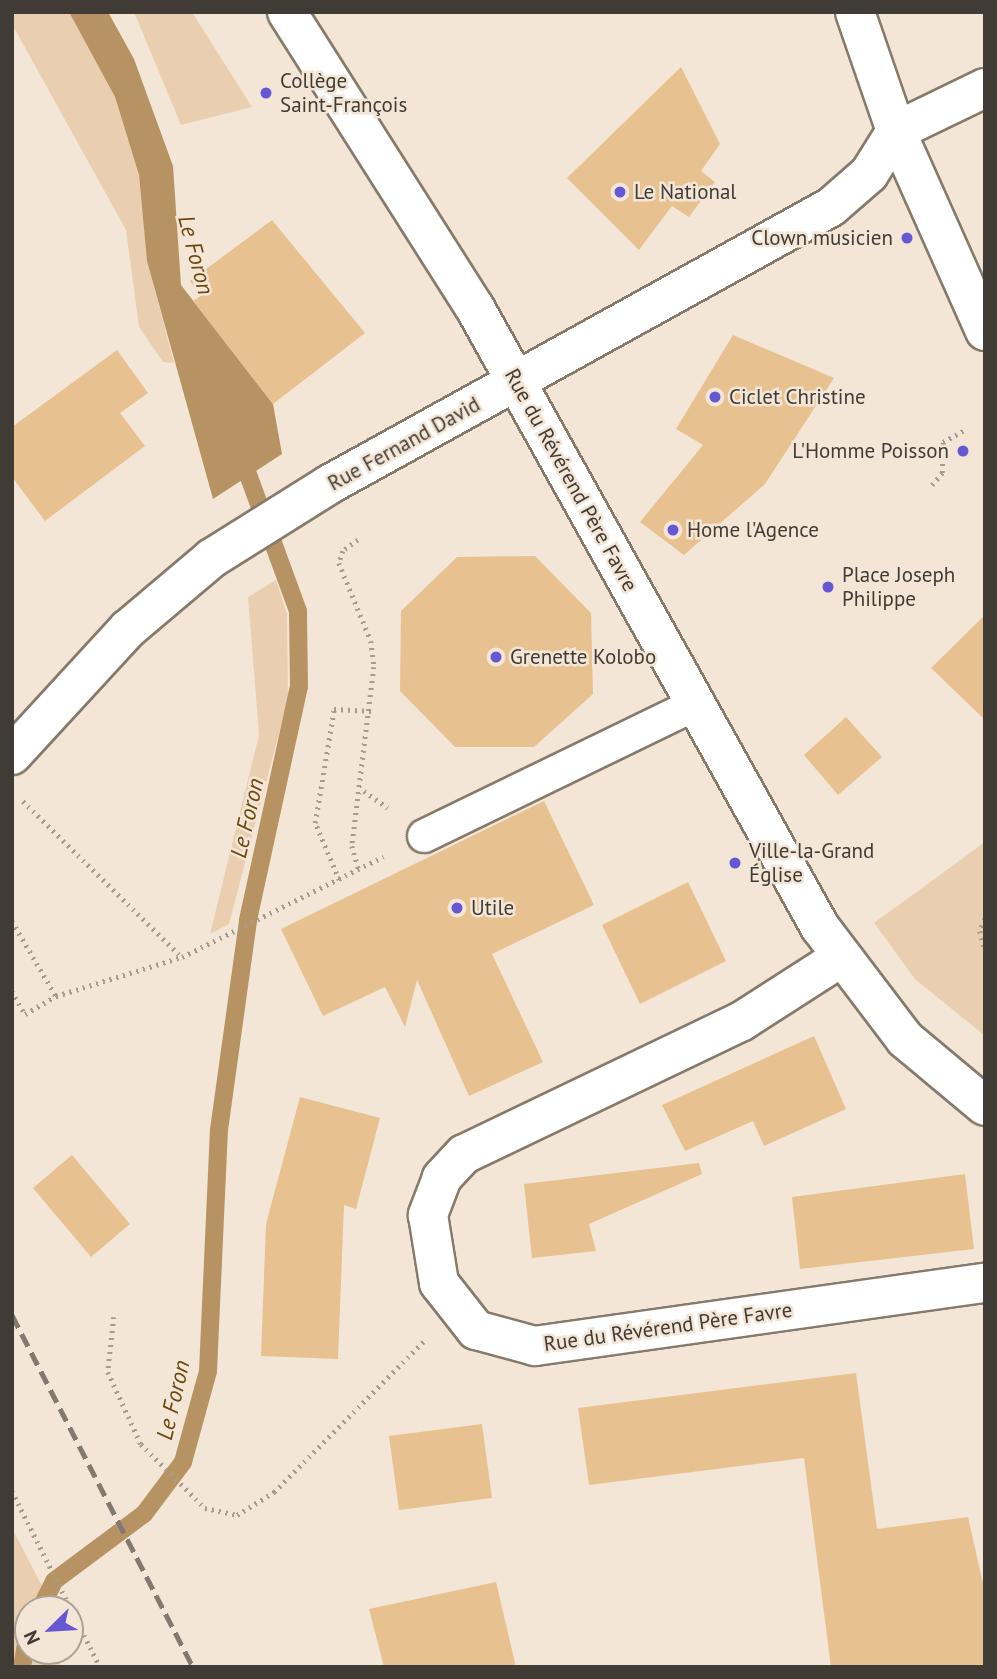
<!DOCTYPE html>
<html>
<head>
<meta charset="utf-8">
<style>
	body { margin:0 }
	#map { position:relative; width:997px; height:1679px; overflow:hidden; background:#f4e6d6; font-family:"PT Sans",sans-serif }
	div>[style] { position:absolute }
	[style*='--x'] { left:calc(var(--x)*1px); top:calc(var(--y)*1px); width:calc(var(--w)*1px); rotate:calc(var(--a)*1deg) }
	.green>* { inset:0; background:#e9cfb0 }
	.water>* { inset:0; background:#b79363 }
	.stream>* { height:18px; margin:-9px; padding:0 9px; transform-origin:9px; border-radius:9px; background:#b79363 }
	.building>* { inset:0; background:#e7c190 }
	.path>* { height:4.5px; margin-top:-2.25px; transform-origin:0; background:repeating-linear-gradient(90deg,#a59b8f 0 2px,transparent 0 7px) }
	.roads { filter:drop-shadow(2px 0 #867a6b) drop-shadow(-2px 0 #867a6b) drop-shadow(0 2px #867a6b) drop-shadow(0 -2px #867a6b) }
	.lane>* { height:32px; margin:-16px; padding:0 16px; transform-origin:16px; border-radius:16px; background:#fff }
	.street>* { height:38px; margin:-19px; padding:0 19px; transform-origin:19px; border-radius:19px; background:#fff }
	.secondary>* { height:38px; margin:-19px; padding:0 19px; transform-origin:19px; border-radius:19px; background:#fff }
	.rail>* { height:5px; margin-top:-2.5px; transform-origin:0; background:repeating-linear-gradient(90deg,#827a70 0 14px,transparent 0 21px) }
	.dots>* { width:19px; height:19px; translate:-50% -50%; box-sizing:border-box; border:4px solid #f4e6d6; border-radius:50% }
	span { translate:-50% -50%; white-space:nowrap; text-align:center; line-height:1.15; -webkit-text-stroke:5px #f4e6d6; paint-order:stroke }
	.poi-label { font-size:21px; color:#403b34 }
	.left { translate:0 -50%; text-align:left }
	.right { translate:-100% -50%; text-align:right }
	.street-label { font-size:21px; color:#403b34 }
	.water-label { font-size:23px; color:#6c470b; font-style:italic }
	.frame { position:absolute; inset:0; border:14px solid #403b34; pointer-events:none }
	.north { position:absolute; left:14px; top:1595px; width:70px; height:70px; box-sizing:border-box; background:#f4e6d6; border:2px solid #aca295; border-radius:50%; rotate:246deg; font-size:19px; font-weight:700; line-height:28px; text-align:center; color:#403b34 }
	.north::after { content:''; display:block; margin:auto; width:24px; height:32px; background:#6558d2; clip-path:polygon(50% 0,100% 100%,50% 72%,0 100%) }
</style>
</head>
<body>
<div id="map">
	<div class="green">
		<i style="clip-path:polygon(12px 12px,69px 12px,115px 97px,139px 175px,147px 260px,174px 363px,163px 362px,139px 327px,126px 230px,12px 24px)"></i>
		<i style="clip-path:polygon(134px 12px,192px 12px,252px 107px,181px 125px)"></i>
		<i style="clip-path:polygon(276px 580px,287px 614px,288px 699px,229px 924px,210px 934px,259px 735px,248px 597px)"></i>
		<i style="clip-path:polygon(985px 842px,985px 1036px,915px 979px,874px 923px)"></i>
		<i style="clip-path:polygon(13px 1530px,54px 1609px,28px 1609px,28px 1651px,60px 1651px,60px 1667px,12px 1667px)"></i>
	</div>
	<div class="water">
		<i style="clip-path:polygon(69px 12px,108px 12px,134px 59px,173px 166px,181px 285px,273px 404px,282px 454px,213px 499px,147px 261px,139px 175px,115px 97px)"></i>
	</div>
	<div class="stream">
		<i style="--x:40;--y:1609;--w:31;--a:-63"></i>
		<i style="--x:54;--y:1581;--w:112;--a:-36.7"></i>
		<i style="--x:144;--y:1514;--w:65;--a:-53.1"></i>
		<i style="--x:183;--y:1462;--w:94;--a:-74.6"></i>
		<i style="--x:208;--y:1371;--w:241;--a:-87.4"></i>
		<i style="--x:219;--y:1130;--w:212;--a:-82.1"></i>
		<i style="--x:248;--y:920;--w:239;--a:-77.7"></i>
		<i style="--x:299;--y:686;--w:75;--a:-90.8"></i>
		<i style="--x:298;--y:611;--w:166;--a:-110.1"></i>
		<i style="--x:22;--y:1667;--w:34;--a:-80"></i>
	</div>
	<div class="building">
		<i style="clip-path:polygon(681px 67px,720px 144px,701px 171px,715px 182px,689px 217px,672px 206px,639px 250px,567px 178px)"></i>
		<i style="clip-path:polygon(272px 220px,365px 333px,273px 404px,193px 301px,201px 296px,190px 281px)"></i>
		<i style="clip-path:polygon(733px 335px,834px 378px,765px 484px,684px 555px,640px 522px,703px 445px,676px 429px)"></i>
		<i style="clip-path:polygon(117px 350px,148px 393px,120px 413px,145px 446px,45px 521px,12px 477px,12px 427px)"></i>
		<i style="clip-path:polygon(535px 556px,591px 613px,593px 694px,534px 747px,455px 747px,400px 691px,401px 611px,457px 557px)"></i>
		<i style="clip-path:polygon(985px 615px,985px 720px,931px 668px)"></i>
		<i style="clip-path:polygon(846px 717px,882px 757px,838px 795px,804px 755px)"></i>
		<i style="clip-path:polygon(544px 801px,594px 905px,492px 954px,543px 1062px,469px 1096px,417px 980px,405px 1027px,385px 987px,323px 1016px,281px 929px)"></i>
		<i style="clip-path:polygon(688px 882px,726px 961px,640px 1004px,602px 925px)"></i>
		<i style="clip-path:polygon(814px 1036px,846px 1109px,764px 1146px,753px 1121px,685px 1151px,662px 1105px)"></i>
		<i style="clip-path:polygon(300px 1097px,380px 1118px,356px 1209px,344px 1205px,338px 1359px,261px 1356px,266px 1224px)"></i>
		<i style="clip-path:polygon(72px 1155px,130px 1224px,91px 1257px,33px 1188px)"></i>
		<i style="clip-path:polygon(699px 1163px,702px 1174px,589px 1224px,596px 1251px,532px 1258px,524px 1184px)"></i>
		<i style="clip-path:polygon(965px 1174px,974px 1249px,800px 1269px,792px 1197px)"></i>
		<i style="clip-path:polygon(856px 1373px,877px 1529px,968px 1517px,985px 1592px,985px 1667px,831px 1667px,804px 1458px,589px 1485px,578px 1408px)"></i>
		<i style="clip-path:polygon(482px 1424px,492px 1498px,399px 1510px,389px 1436px)"></i>
		<i style="clip-path:polygon(496px 1582px,516px 1667px,384px 1667px,369px 1609px)"></i>
	</div>
	<div class="path">
		<i style="--x:932;--y:485;--w:16;--a:-50"></i>
		<i style="--x:942;--y:473;--w:31;--a:-88"></i>
		<i style="--x:943;--y:442;--w:25;--a:-29"></i>
		<i style="--x:358;--y:540;--w:19;--a:144"></i>
		<i style="--x:343;--y:551;--w:13;--a:108"></i>
		<i style="--x:339;--y:563;--w:84;--a:67.7"></i>
		<i style="--x:371;--y:641;--w:26;--a:83"></i>
		<i style="--x:374;--y:667;--w:180;--a:97"></i>
		<i style="--x:352;--y:846;--w:25;--a:74"></i>
		<i style="--x:364;--y:791;--w:29;--a:35"></i>
		<i style="--x:23;--y:801;--w:223;--a:44.5"></i>
		<i style="--x:339;--y:880;--w:62;--a:-112.8"></i>
		<i style="--x:315;--y:823;--w:116;--a:-80.5"></i>
		<i style="--x:334;--y:709;--w:38;--a:3"></i>
		<i style="--x:985;--y:919;--w:13;--a:113"></i>
		<i style="--x:980;--y:931;--w:21;--a:76"></i>
		<i style="--x:12;--y:921;--w:87;--a:59.6"></i>
		<i style="--x:12;--y:991;--w:26;--a:61"></i>
		<i style="--x:25;--y:1014;--w:36;--a:-30"></i>
		<i style="--x:56;--y:996;--w:132;--a:-17.2"></i>
		<i style="--x:182;--y:957;--w:225;--a:-26.5"></i>
		<i style="--x:114;--y:1317;--w:55;--a:96.2"></i>
		<i style="--x:108;--y:1372;--w:79;--a:65.4"></i>
		<i style="--x:141;--y:1444;--w:91;--a:45"></i>
		<i style="--x:205;--y:1508;--w:33;--a:12"></i>
		<i style="--x:237;--y:1515;--w:44;--a:-31.9"></i>
		<i style="--x:274;--y:1492;--w:213;--a:-45.2"></i>
		<i style="--x:12;--y:1491;--w:197;--a:63.4"></i>
		<i style="--x:983;--y:1582;--w:2;--a:0"></i>
	</div>
	<div class="roads">
		<div class="lane">
			<i style="--x:424;--y:836;--w:302;--a:-25.9"></i>
		</div>
		<div class="street">
			<i style="--x:896;--y:131;--w:99;--a:-25.8"></i>
			<i style="--x:840;--y:958;--w:117;--a:147.3"></i>
			<i style="--x:742;--y:1021;--w:308;--a:154.4"></i>
			<i style="--x:464;--y:1154;--w:33;--a:133"></i>
			<i style="--x:442;--y:1178;--w:40;--a:111"></i>
			<i style="--x:428;--y:1215;--w:69;--a:80.8"></i>
			<i style="--x:439;--y:1283;--w:60;--a:51.8"></i>
			<i style="--x:476;--y:1330;--w:61;--a:15.2"></i>
			<i style="--x:535;--y:1346;--w:454;--a:-8"></i>
		</div>
		<div class="secondary">
			<i style="--x:287;--y:12;--w:351;--a:57.6"></i>
			<i style="--x:475;--y:308;--w:709;--a:60.87"></i>
			<i style="--x:820;--y:927;--w:141;--a:52.8"></i>
			<i style="--x:905;--y:1039;--w:104;--a:39.9"></i>
			<i style="--x:855;--y:12;--w:126;--a:71"></i>
			<i style="--x:896;--y:131;--w:219;--a:66"></i>
			<i style="--x:12;--y:755;--w:171;--a:-47.4"></i>
			<i style="--x:128;--y:629;--w:110;--a:-40.2"></i>
			<i style="--x:212;--y:558;--w:139;--a:-32.1"></i>
			<i style="--x:330;--y:484;--w:572;--a:-28.94"></i>
			<i style="--x:831;--y:207;--w:50;--a:-41"></i>
			<i style="--x:869;--y:174;--w:51;--a:-57.9"></i>
		</div>
	</div>
	<div class="rail">
		<i style="--x:12;--y:1315;--w:396;--a:62.8"></i>
	</div>
	<div class="dots">
		<i style="left:266px;top:93px;background:#6558d2"></i>
		<i style="left:620px;top:192px;background:#6558d2"></i>
		<i style="left:907px;top:238px;background:#6558d2"></i>
		<i style="left:715px;top:397px;background:#6558d2"></i>
		<i style="left:963px;top:451px;background:#6558d2"></i>
		<i style="left:673px;top:530px;background:#6558d2"></i>
		<i style="left:828px;top:587px;background:#6558d2"></i>
		<i style="left:496px;top:657px;background:#6558d2"></i>
		<i style="left:735px;top:863px;background:#6558d2"></i>
		<i style="left:457px;top:908px;background:#6558d2"></i>
	</div>
	<div class="poi-label">
		<span class="left" style="left:280px;top:93px">Collège<br>Saint-François</span>
		<span class="left" style="left:634px;top:192px">Le National</span>
		<span class="right" style="left:893px;top:238px">Clown musicien</span>
		<span class="left" style="left:729px;top:397px">Ciclet Christine</span>
		<span class="right" style="left:949px;top:451px">L'Homme Poisson</span>
		<span class="left" style="left:687px;top:530px">Home l'Agence</span>
		<span class="left" style="left:842px;top:587px">Place Joseph<br>Philippe</span>
		<span class="left" style="left:510px;top:657px">Grenette Kolobo</span>
		<span class="left" style="left:749px;top:863px">Ville-la-Grand<br>Église</span>
		<span class="left" style="left:471px;top:908px">Utile</span>
	</div>
	<div class="street-label">
		<span style="left:404px;top:444px;rotate:-29deg">Rue Fernand David</span>
		<span style="left:571px;top:480px;rotate:61deg">Rue du Révérend Père Favre</span>
		<span style="left:668px;top:1327px;rotate:-8deg">Rue du Révérend Père Favre</span>
	</div>
	<div class="water-label">
		<span style="left:196px;top:255px;rotate:75deg">Le Foron</span>
		<span style="left:247px;top:818px;rotate:-77deg">Le Foron</span>
		<span style="left:173px;top:1400px;rotate:-77deg">Le Foron</span>
	</div>
	<div class="frame"></div>
	<div class="north">N</div>
</div>
</body>
</html>
